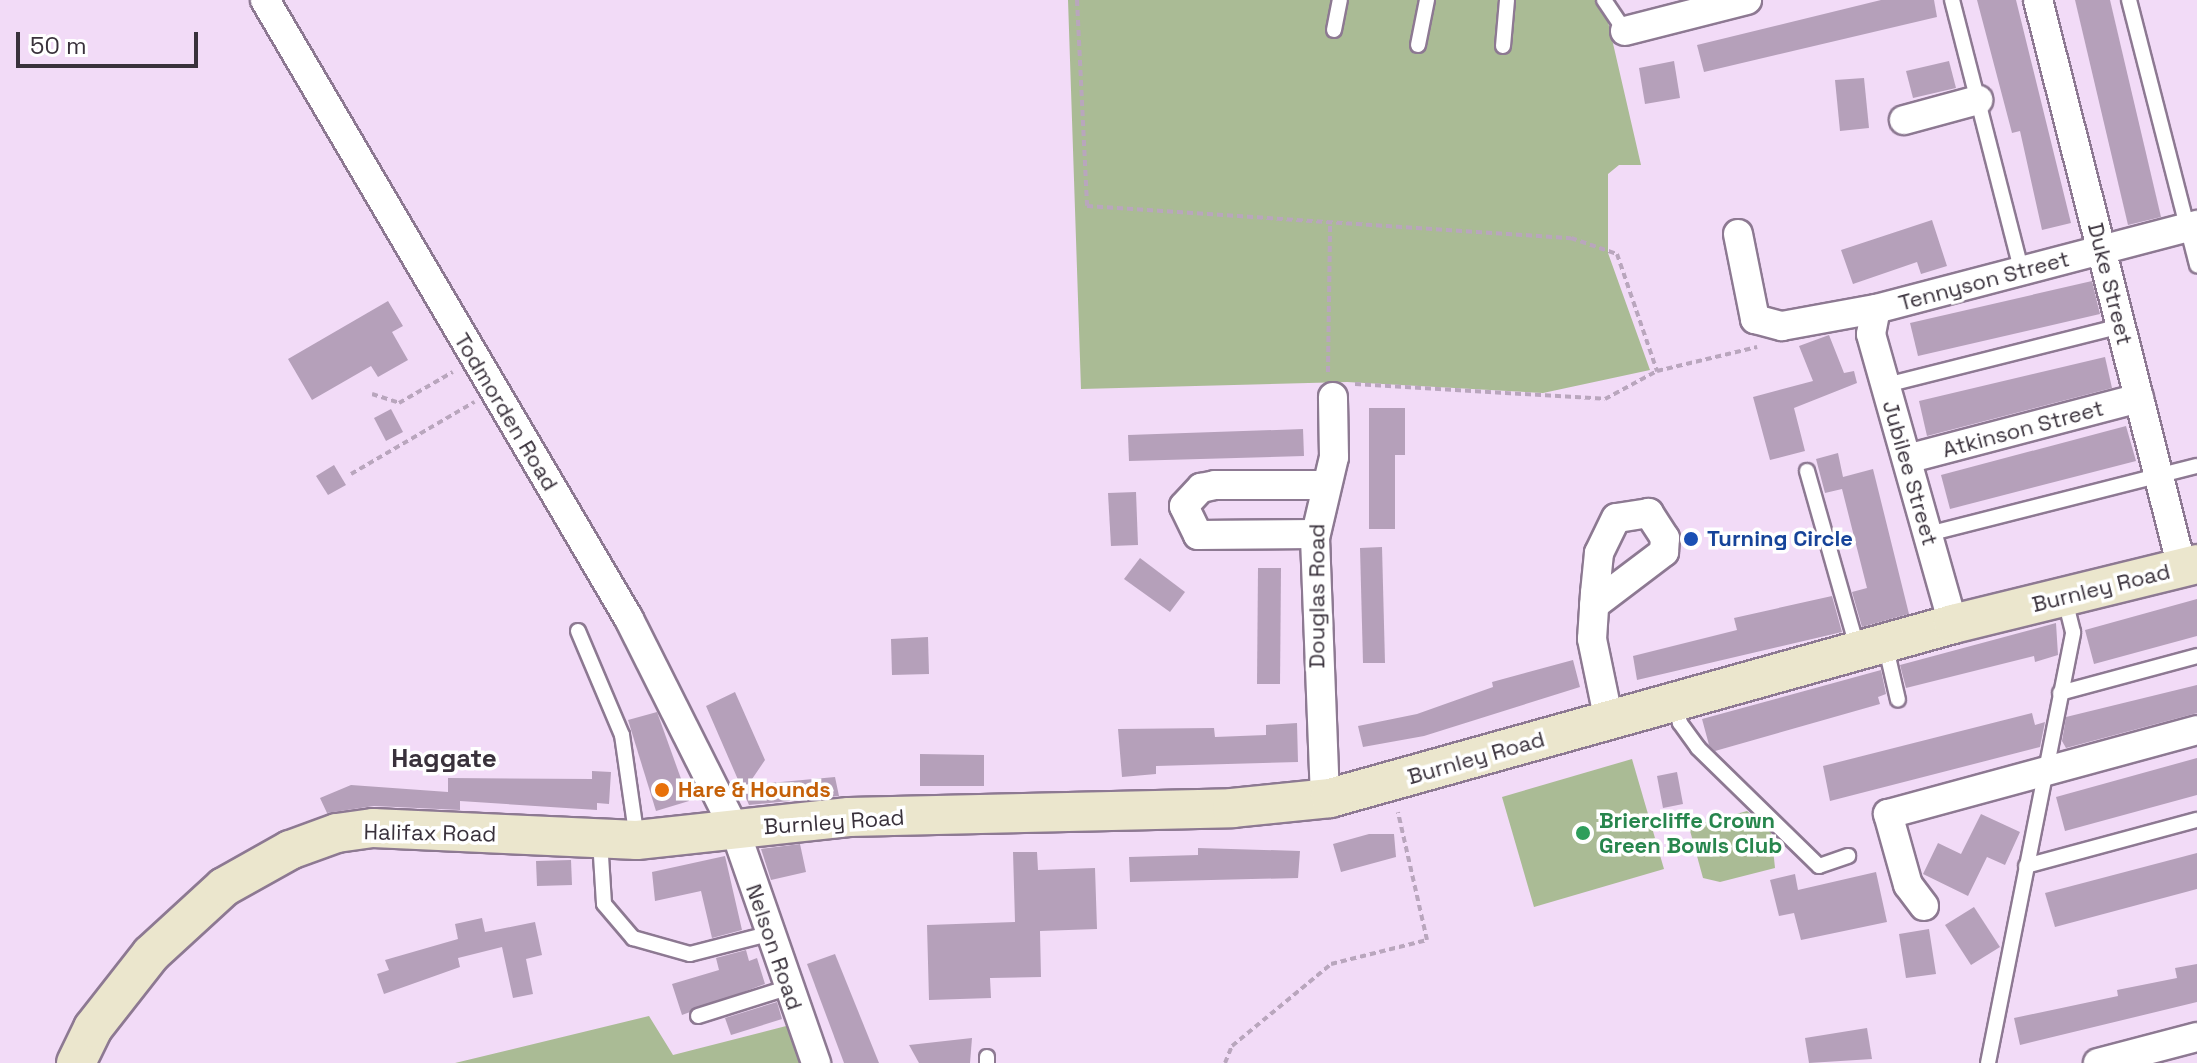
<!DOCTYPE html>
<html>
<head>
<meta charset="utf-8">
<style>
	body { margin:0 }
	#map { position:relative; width:2197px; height:1063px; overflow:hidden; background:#f2dbf7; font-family:"Space Grotesk",sans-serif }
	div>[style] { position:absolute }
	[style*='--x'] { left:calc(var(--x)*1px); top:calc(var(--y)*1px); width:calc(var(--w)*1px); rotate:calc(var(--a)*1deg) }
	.green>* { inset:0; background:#aabb95 }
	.building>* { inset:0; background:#b5a0ba }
	.path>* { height:4px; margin-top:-2px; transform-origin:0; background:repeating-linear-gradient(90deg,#b9a6bd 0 6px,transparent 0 10px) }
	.roads { filter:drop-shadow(2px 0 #8d7992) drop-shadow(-2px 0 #8d7992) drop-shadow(0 2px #8d7992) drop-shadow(0 -2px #8d7992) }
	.lane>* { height:14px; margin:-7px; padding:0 7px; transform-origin:7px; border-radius:7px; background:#fff }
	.street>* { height:28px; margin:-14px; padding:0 14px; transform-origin:14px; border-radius:14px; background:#fff }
	.secondary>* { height:38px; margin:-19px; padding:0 19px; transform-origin:19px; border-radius:19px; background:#ebe6cd }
	.dots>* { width:22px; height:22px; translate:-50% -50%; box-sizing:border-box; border:4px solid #fff; border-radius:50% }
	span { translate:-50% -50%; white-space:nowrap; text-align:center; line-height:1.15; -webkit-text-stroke:7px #fff; paint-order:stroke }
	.street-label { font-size:22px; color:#39313b }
	.transit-label { font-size:22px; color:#164399; font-weight:700 }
	.left { translate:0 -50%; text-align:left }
	.food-label { font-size:22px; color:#c56008; font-weight:700 }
	.leisure-label { font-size:22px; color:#27864d; font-weight:700 }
	.quarter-label { font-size:26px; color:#39313b; font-weight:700 }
	.scale { position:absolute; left:16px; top:32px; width:182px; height:36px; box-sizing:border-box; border:4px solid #39313b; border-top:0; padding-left:10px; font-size:24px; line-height:28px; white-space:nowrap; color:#39313b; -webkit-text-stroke:6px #fff; paint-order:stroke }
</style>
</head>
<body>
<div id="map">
	<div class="green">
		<i style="clip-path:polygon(1068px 0,1603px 0,1641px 165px,1619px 165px,1608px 174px,1608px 253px,1650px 370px,1543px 393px,1347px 382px,1081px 389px)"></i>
		<i style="clip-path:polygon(1632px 759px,1664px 869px,1534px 907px,1502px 797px)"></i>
		<i style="clip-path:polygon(1747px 811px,1771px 830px,1775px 868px,1720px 882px,1703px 878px,1689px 827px)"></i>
		<i style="clip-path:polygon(649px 1016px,673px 1055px,790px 1025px,802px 1063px,455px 1063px)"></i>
	</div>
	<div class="building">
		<i style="clip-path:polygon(1881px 0,1934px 0,1937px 17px,1704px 72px,1697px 45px)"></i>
		<i style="clip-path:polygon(1977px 0,2016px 0,2071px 223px,2042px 230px,2020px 131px,2012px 133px)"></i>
		<i style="clip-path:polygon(2075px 0,2110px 0,2161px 217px,2128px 225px)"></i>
		<i style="clip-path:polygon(1674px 61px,1680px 98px,1645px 104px,1639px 68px)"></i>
		<i style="clip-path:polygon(1949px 61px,1956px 88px,1913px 98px,1906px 71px)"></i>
		<i style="clip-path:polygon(1864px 78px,1869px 128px,1840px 131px,1835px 80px)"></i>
		<i style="clip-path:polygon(1932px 220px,1947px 266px,1921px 274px,1917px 262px,1853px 284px,1841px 250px)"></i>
		<i style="clip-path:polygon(2092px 281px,2100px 314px,1918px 356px,1910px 323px)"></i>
		<i style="clip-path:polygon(388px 301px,403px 326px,392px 332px,408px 360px,378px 377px,371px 366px,312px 400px,288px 359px)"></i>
		<i style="clip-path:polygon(1829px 335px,1844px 373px,1854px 371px,1857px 383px,1794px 408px,1805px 451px,1770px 460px,1753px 397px,1813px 381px,1799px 346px)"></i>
		<i style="clip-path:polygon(2105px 357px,2112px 388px,1927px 436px,1919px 401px)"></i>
		<i style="clip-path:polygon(1369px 408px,1405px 408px,1405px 455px,1395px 455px,1395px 529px,1369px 529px)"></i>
		<i style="clip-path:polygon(391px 409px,403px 432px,386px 441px,374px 418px)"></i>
		<i style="clip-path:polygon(2126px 426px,2136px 461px,1950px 509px,1941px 475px)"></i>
		<i style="clip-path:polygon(1303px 429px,1304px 456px,1129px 461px,1128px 435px)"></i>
		<i style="clip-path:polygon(1838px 453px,1843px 477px,1873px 469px,1909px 614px,1862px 627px,1852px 592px,1867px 588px,1842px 489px,1825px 493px,1816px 459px)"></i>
		<i style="clip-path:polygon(334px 465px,346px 485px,328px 495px,316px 476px)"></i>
		<i style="clip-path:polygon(1136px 492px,1138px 545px,1111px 546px,1108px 493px)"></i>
		<i style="clip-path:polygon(1382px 547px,1385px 663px,1363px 663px,1360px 548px)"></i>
		<i style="clip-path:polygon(1140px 558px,1185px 592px,1170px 612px,1124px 579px)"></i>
		<i style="clip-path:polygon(1258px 568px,1281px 568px,1280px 684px,1257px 684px)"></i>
		<i style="clip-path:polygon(1832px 596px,1842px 632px,1637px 680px,1633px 656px,1737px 630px,1734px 618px)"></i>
		<i style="clip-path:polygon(2197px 599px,2197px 636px,2094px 664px,2085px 630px)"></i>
		<i style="clip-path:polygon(2056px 623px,2058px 655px,2035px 662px,2034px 656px,1906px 688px,1900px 665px)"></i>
		<i style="clip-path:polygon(928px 637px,929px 674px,892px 675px,891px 639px)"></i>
		<i style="clip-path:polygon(1573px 660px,1580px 687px,1424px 736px,1363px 747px,1358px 726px,1417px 714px,1493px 687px,1492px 682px)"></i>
		<i style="clip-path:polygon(1881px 670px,1886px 694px,1878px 697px,1880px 704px,1715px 751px,1709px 745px,1702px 719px)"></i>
		<i style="clip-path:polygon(2197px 685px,2197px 713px,2066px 748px,2062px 741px,2066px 717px)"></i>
		<i style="clip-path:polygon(735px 692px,765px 760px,748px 785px,835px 777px,839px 796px,749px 805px,706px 706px)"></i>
		<i style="clip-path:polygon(657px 712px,689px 801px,656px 811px,628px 720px)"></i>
		<i style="clip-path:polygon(2032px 713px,2035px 725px,2045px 722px,2040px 747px,1830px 801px,1823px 766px)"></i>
		<i style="clip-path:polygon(1297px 723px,1298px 762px,1156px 766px,1156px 774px,1122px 777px,1118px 729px,1214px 728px,1215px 737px,1266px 735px,1266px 725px)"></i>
		<i style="clip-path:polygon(920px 754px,984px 755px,984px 786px,920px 786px)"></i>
		<i style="clip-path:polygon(2197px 758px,2197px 795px,2065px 831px,2056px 797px)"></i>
		<i style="clip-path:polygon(592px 771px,611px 772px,609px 804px,597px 803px,597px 810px,460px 801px,460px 810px,374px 806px,327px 813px,320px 798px,351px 785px,448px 792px,448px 778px,592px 779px)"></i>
		<i style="clip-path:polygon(1677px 772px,1683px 804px,1663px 808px,1657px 776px)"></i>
		<i style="clip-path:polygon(1981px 814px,2020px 832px,2005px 865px,1987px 857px,1968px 896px,1923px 874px,1938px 843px,1961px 854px)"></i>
		<i style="clip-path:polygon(1369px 834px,1394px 834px,1396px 857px,1341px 872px,1333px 844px)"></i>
		<i style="clip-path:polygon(800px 844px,806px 872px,771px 880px,761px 849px)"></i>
		<i style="clip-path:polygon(1198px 848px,1300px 851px,1298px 878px,1130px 882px,1129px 857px,1198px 855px)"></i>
		<i style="clip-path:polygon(1013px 852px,1037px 852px,1038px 870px,1095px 868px,1097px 929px,1040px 931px,1041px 977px,990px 978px,991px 998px,929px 1000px,927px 925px,1015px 922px)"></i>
		<i style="clip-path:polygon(2197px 853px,2197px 889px,2055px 927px,2045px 893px)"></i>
		<i style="clip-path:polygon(725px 856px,742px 930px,712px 938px,701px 891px,655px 901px,652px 872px)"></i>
		<i style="clip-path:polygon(571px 860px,572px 885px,537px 886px,536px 861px)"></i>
		<i style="clip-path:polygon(1876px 872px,1887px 922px,1801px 940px,1794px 913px,1779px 916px,1770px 880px,1795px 874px,1798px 890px)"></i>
		<i style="clip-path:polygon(1974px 907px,2000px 947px,1971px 965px,1945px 925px)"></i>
		<i style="clip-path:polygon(482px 918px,485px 932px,535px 922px,542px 955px,526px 959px,533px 994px,513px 998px,502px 947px,458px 958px,460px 967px,384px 994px,377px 974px,389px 970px,385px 960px,458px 939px,455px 924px)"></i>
		<i style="clip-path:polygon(1929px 929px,1936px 974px,1906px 978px,1899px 934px)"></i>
		<i style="clip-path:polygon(746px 950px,749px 961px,757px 958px,765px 984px,682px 1015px,672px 984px,719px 970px,716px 958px)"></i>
		<i style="clip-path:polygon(835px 954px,879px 1063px,844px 1063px,807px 964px)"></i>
		<i style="clip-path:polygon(2197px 964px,2197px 1002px,2020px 1045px,2014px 1018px,2118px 996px,2117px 990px,2177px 978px,2175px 968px)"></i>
		<i style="clip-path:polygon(777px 1002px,782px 1019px,731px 1035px,725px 1018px)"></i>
		<i style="clip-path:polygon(1867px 1028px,1872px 1059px,1809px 1063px,1805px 1038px)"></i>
		<i style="clip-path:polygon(972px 1038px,970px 1063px,919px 1063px,909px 1045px)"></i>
	</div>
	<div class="path">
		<i style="--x:1077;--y:0;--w:206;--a:87.2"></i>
		<i style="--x:1087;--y:206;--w:485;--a:3.8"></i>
		<i style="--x:1571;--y:238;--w:49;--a:19.2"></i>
		<i style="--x:1617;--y:254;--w:124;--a:71.1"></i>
		<i style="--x:1657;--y:371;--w:103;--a:-13.5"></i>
		<i style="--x:1328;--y:372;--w:149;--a:-89.2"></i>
		<i style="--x:1355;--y:384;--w:250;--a:3.4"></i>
		<i style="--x:1605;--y:399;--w:59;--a:-28.3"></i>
		<i style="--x:372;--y:394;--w:28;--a:18"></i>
		<i style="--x:399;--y:403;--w:62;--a:-29.9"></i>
		<i style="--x:351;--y:474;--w:143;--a:-30.3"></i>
		<i style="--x:1225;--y:1063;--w:18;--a:-68"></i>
		<i style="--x:1232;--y:1046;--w:129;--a:-39.6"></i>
		<i style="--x:1331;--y:964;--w:99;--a:-14"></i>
		<i style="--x:1427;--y:940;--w:131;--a:-102.8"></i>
	</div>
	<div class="roads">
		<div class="lane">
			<i style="--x:1604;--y:0;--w:37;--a:56"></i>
			<i style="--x:1952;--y:0;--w:281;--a:75.6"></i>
			<i style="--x:2129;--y:0;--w:274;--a:75.6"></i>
			<i style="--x:1334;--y:30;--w:31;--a:-79"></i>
			<i style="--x:1418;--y:45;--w:46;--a:-78.7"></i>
			<i style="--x:1503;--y:46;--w:46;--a:-85"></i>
			<i style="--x:1886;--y:385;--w:242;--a:-14.1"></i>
			<i style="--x:1807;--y:471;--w:186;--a:74.1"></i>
			<i style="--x:1928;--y:534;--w:277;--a:-14.2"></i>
			<i style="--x:578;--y:631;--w:113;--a:67.1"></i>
			<i style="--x:622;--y:735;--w:105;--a:81.8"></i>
			<i style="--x:1885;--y:644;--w:57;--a:76.9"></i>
			<i style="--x:2060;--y:693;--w:142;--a:-15.1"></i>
			<i style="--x:1676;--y:703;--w:20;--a:79"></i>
			<i style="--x:1680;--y:723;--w:31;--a:54"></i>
			<i style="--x:1698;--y:748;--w:169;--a:44.3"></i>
			<i style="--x:1819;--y:866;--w:31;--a:-19"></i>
			<i style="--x:600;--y:840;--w:64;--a:86.4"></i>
			<i style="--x:604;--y:904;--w:45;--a:49.5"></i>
			<i style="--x:633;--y:938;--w:59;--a:15.7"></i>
			<i style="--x:690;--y:954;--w:81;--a:-14.4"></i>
			<i style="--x:2026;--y:866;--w:177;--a:-15.1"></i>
			<i style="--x:698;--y:1016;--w:93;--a:-17.5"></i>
			<i style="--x:987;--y:1057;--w:6;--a:90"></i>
			<i style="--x:1988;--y:1063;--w:439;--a:-78.8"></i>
			<i style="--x:2073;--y:632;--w:36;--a:-104"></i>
		</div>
		<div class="street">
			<i style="--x:265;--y:0;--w:718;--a:59.54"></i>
			<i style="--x:629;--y:619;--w:236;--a:63.3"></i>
			<i style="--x:735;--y:830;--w:247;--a:70.8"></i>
			<i style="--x:2038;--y:0;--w:586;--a:75.77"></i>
			<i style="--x:1625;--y:31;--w:126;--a:-14.3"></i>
			<i style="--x:1904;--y:120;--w:77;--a:-15.1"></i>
			<i style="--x:1738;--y:234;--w:87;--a:78.7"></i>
			<i style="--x:1755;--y:319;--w:28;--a:15"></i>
			<i style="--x:1782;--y:326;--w:96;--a:-10.3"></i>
			<i style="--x:1907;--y:459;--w:240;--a:-14.7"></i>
			<i style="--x:1315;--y:534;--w:117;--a:179.5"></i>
			<i style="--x:1198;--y:535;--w:32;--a:-116"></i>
			<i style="--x:1184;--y:506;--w:25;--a:-47"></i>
			<i style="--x:1201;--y:488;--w:14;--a:-12"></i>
			<i style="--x:1215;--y:485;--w:110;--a:0"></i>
			<i style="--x:1594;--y:605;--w:88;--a:-37.1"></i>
			<i style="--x:1664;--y:552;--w:14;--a:-86"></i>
			<i style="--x:1665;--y:538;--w:30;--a:-123"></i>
			<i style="--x:1649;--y:513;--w:33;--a:171"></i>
			<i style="--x:1616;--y:518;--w:39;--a:116"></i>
			<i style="--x:1599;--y:553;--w:40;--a:95.7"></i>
			<i style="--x:1595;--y:593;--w:46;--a:93.7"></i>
			<i style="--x:1592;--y:639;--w:84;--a:78.3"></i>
			<i style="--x:1953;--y:624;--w:301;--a:-105.8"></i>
			<i style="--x:1871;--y:334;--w:25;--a:-79"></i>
			<i style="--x:1876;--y:309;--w:332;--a:-14.7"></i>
			<i style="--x:1325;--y:798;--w:260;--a:-92.2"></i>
			<i style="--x:1315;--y:538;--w:83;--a:-76.8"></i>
			<i style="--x:1334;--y:457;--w:60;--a:-91"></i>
			<i style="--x:1924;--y:906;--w:26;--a:-127"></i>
			<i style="--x:1908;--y:885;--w:74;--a:-105.7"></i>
			<i style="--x:1888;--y:814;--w:320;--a:-15.2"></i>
			<i style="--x:2098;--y:1063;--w:102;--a:-14.7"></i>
		</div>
		<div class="secondary">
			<i style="--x:76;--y:1063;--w:39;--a:-64"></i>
			<i style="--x:93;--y:1028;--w:94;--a:-51.9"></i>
			<i style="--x:151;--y:954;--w:99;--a:-42.5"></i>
			<i style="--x:224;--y:887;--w:76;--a:-29.3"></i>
			<i style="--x:290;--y:850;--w:50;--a:-19.9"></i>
			<i style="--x:337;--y:833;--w:36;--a:-8"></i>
			<i style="--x:373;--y:828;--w:264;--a:2.6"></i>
			<i style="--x:637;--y:840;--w:213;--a:-6.2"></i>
			<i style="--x:849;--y:817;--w:383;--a:-1.3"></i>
			<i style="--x:1232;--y:808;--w:99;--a:-5.8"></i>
			<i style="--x:1330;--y:798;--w:647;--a:-15.6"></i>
			<i style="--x:1953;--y:624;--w:251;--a:-13.8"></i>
		</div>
	</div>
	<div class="dots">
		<i style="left:1691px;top:539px;background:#1a4fb4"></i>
		<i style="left:662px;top:790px;background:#e8710a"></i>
		<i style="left:1583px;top:833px;background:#2e9e5b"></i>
	</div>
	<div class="street-label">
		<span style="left:1984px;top:281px;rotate:-15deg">Tennyson Street</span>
		<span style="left:2110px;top:284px;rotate:76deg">Duke Street</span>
		<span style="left:506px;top:412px;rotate:59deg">Todmorden Road</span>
		<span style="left:2023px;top:429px;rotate:-15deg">Atkinson Street</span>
		<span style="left:1910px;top:473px;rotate:74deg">Jubilee Street</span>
		<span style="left:2101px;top:588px;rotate:-14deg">Burnley Road</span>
		<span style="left:1317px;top:596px;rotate:-90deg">Douglas Road</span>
		<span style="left:1476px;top:758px;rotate:-16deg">Burnley Road</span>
		<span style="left:834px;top:822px;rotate:-4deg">Burnley Road</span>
		<span style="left:430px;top:833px;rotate:1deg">Halifax Road</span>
		<span style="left:774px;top:947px;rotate:71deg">Nelson Road</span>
	</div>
	<div class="transit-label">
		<span class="left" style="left:1707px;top:539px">Turning Circle</span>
	</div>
	<div class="food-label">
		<span class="left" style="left:678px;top:790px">Hare &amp; Hounds</span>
	</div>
	<div class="leisure-label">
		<span class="left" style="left:1599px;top:833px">Briercliffe Crown<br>Green Bowls Club</span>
	</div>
	<div class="quarter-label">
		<span style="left:444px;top:759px">Haggate</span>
	</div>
	<div class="scale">50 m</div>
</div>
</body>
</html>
